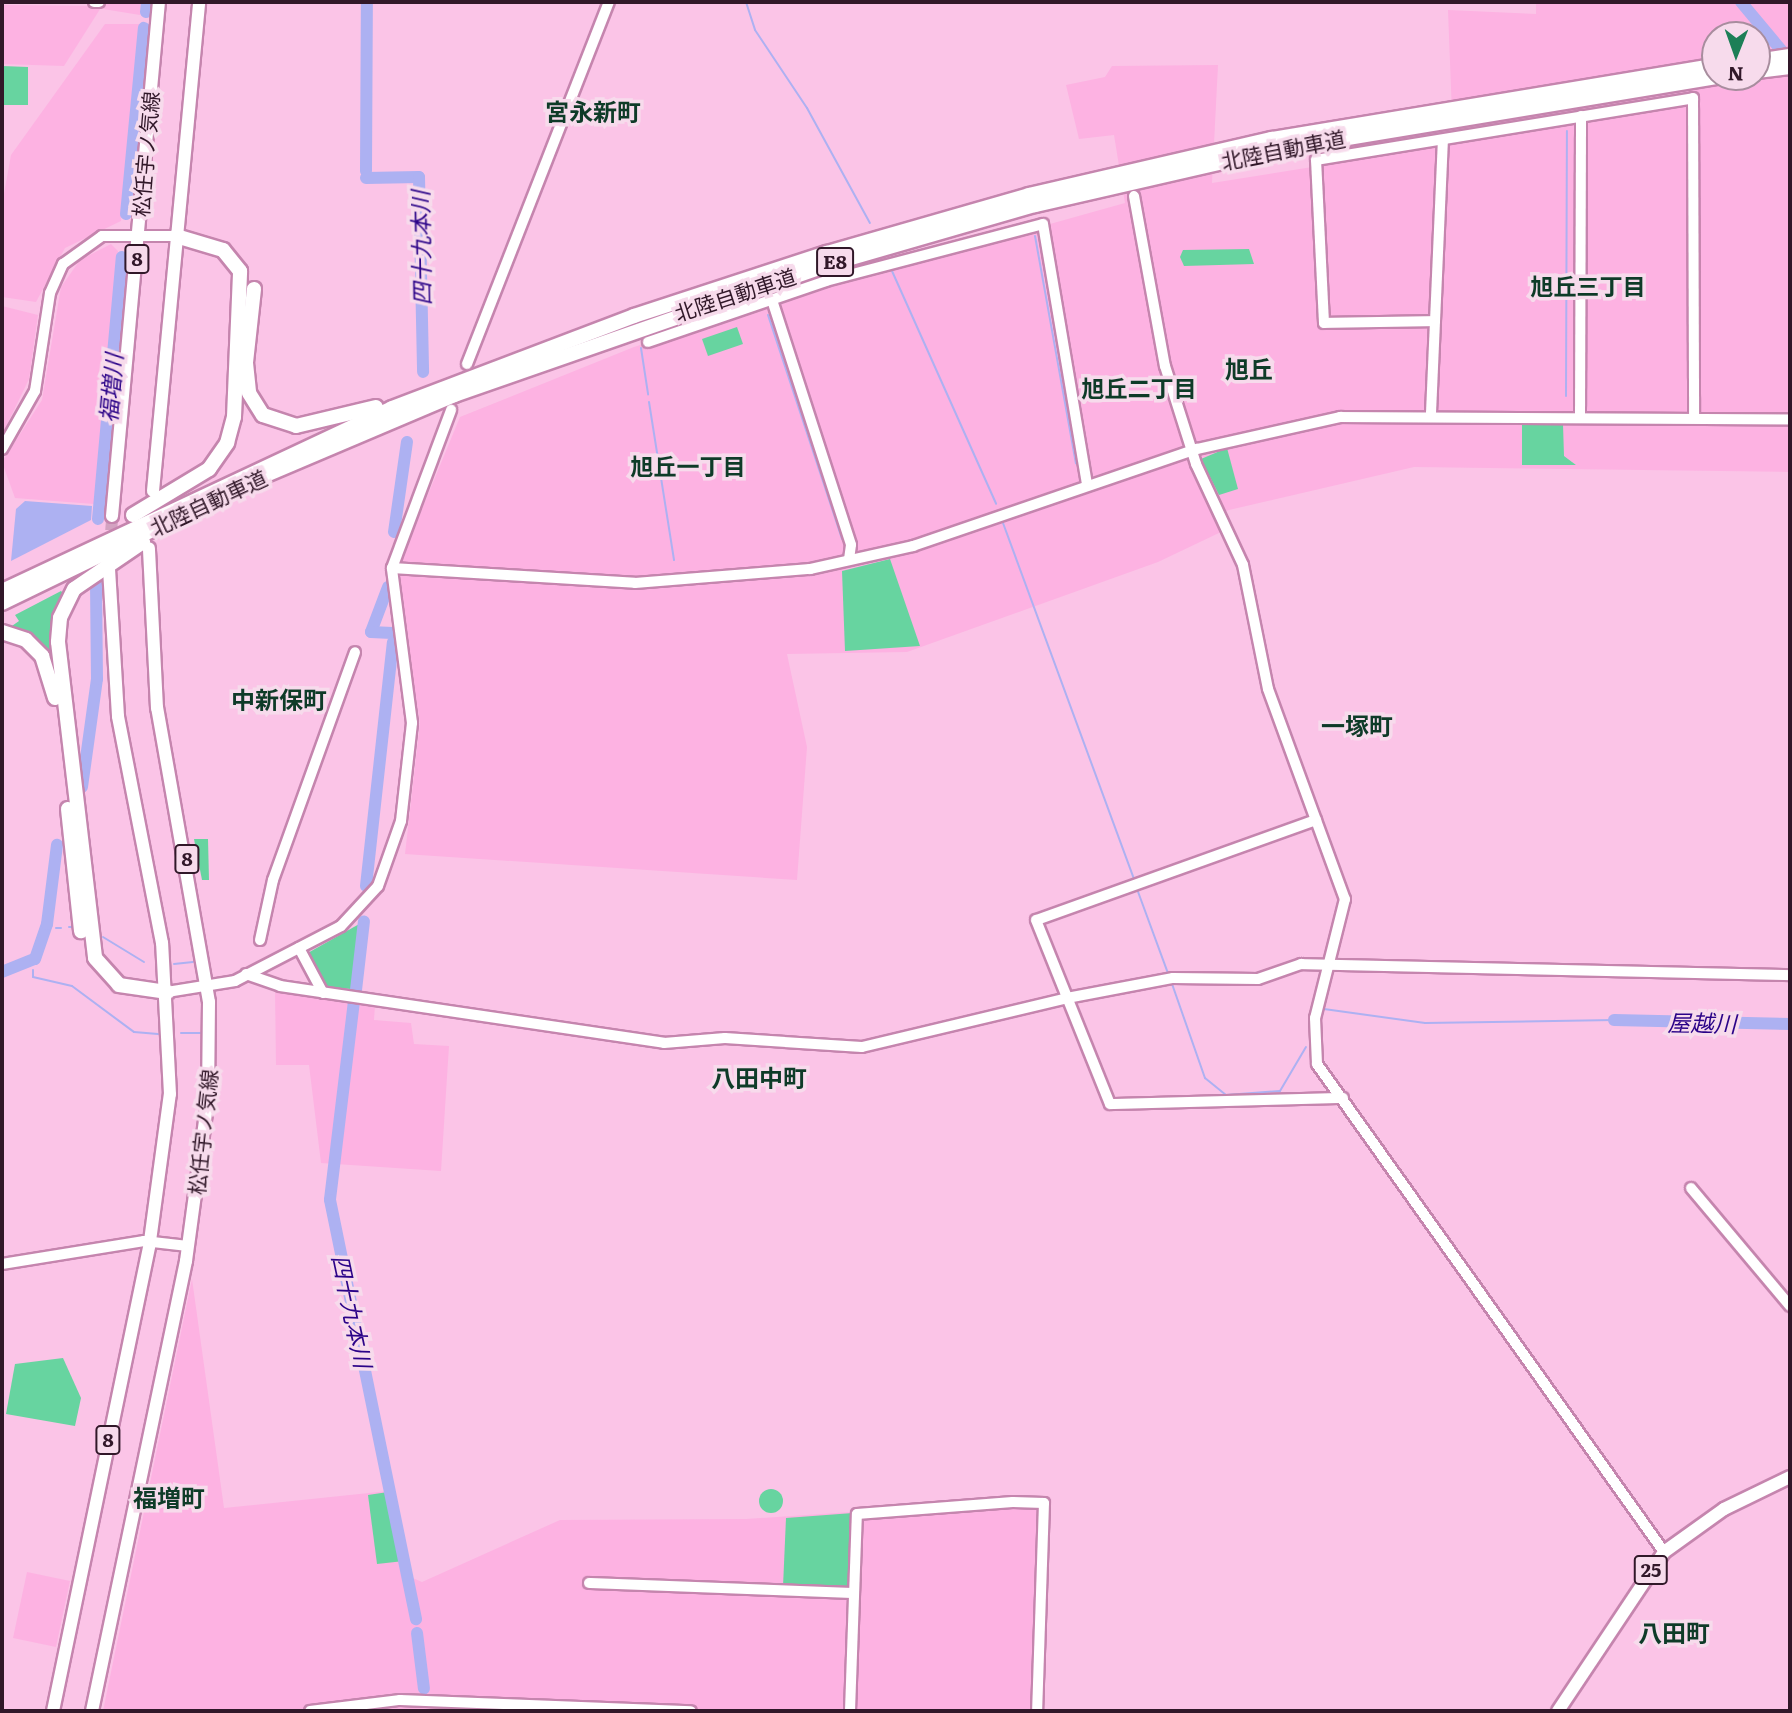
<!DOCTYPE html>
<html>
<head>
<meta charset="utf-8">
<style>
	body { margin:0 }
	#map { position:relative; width:1792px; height:1713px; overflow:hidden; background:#fbc4e7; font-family:Literata,"Noto Sans JP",serif }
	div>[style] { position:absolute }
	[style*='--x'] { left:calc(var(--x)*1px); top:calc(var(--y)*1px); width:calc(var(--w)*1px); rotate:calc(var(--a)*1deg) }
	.built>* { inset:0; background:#fdb2e2 }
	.green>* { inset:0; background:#67d4a0 }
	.round { border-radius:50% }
	.water>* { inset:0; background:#adb1f2 }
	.stream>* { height:2px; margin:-1px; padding:0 1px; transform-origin:1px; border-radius:1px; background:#adb1f2 }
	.river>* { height:12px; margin:-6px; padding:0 6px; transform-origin:6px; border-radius:6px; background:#adb1f2 }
	.primary-tunnel>* { height:12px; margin-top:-6px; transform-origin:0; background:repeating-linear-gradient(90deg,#d3a2c1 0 12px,transparent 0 18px) }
	.roads { filter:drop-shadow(2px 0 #c585ae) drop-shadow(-2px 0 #c585ae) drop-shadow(0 2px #c585ae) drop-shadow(0 -2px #c585ae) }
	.tertiary>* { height:10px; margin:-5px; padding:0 5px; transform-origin:5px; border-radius:5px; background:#fff }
	.secondary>* { height:10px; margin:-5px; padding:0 5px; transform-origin:5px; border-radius:5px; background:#fff }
	.primary>* { height:12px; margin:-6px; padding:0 6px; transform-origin:6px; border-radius:6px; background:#fff }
	.motorway>* { height:14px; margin:-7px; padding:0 7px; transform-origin:7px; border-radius:7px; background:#fff }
	span { translate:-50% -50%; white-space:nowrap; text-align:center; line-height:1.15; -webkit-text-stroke:7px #f7dbec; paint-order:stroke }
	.shield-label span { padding:2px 5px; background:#f7dbec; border:2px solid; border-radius:5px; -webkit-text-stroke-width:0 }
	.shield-label { font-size:19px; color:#311829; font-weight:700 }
	.street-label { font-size:21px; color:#311829 }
	.water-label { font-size:23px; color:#2b0388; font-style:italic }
	.neighbourhood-label { font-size:23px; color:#0e3b28; font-weight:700 }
	.quarter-label { font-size:24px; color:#0e3b28; font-weight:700 }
	.frame { position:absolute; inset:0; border:4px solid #311829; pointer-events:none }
	.north { position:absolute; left:1701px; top:21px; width:70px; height:70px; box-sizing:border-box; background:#f7dbec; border:2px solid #a88d9e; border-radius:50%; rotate:181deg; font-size:19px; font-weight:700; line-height:28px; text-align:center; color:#311829 }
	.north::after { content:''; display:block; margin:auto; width:24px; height:32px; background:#1d7f57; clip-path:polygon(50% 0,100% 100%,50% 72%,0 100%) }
</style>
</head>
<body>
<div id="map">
	<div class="built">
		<i style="clip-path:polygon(107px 2px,141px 2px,140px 15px,103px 9px)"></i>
		<i style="clip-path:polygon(evenodd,1536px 2px,1790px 2px,1790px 472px,1414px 467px,1229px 510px,1217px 515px,1221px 532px,1158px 562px,907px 652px,787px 654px,807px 747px,797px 880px,405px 854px,420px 723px,396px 572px,460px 417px,634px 347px,778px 300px,1125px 203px,1114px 135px,1079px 139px,1066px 85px,1105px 77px,1112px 66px,1218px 65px,1212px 183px,1444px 146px,1453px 140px,1448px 10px,1536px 14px,1536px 2px,1715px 35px,1757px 35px,1757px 77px,1715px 77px,1715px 35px)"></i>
		<i style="clip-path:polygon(2px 5px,102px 6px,64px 66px,2px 64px)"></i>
		<i style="clip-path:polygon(105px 24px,140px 24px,121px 221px,65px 248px,36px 302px,2px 297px,2px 205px,11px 155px)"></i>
		<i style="clip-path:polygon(111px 244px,118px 251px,94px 504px,15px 498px,2px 462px,42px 400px,61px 287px,80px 260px)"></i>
		<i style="clip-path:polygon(2px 306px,38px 315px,29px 379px,2px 435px)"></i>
		<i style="clip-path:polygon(275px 989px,375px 1005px,374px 1020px,411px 1023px,414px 1044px,449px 1046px,441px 1171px,321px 1163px,309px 1065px,276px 1065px)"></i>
		<i style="clip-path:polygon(192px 1279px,224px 1508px,388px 1491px,408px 1576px,422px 1582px,560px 1520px,746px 1519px,1044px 1499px,1035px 1711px,103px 1711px)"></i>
		<i style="clip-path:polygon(27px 1572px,70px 1581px,56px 1647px,13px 1638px)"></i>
	</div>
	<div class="green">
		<i style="clip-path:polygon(2px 66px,28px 67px,28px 105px,2px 105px)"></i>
		<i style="clip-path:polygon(1249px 249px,1254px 264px,1184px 266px,1180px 257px,1183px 250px)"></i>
		<i style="clip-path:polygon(737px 327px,743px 344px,708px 356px,702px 339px)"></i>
		<i style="clip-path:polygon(1522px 422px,1563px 424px,1564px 456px,1576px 465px,1522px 465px)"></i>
		<i style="clip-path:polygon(1227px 448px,1238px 489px,1219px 495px,1201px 459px)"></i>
		<i style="clip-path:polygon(890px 559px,920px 646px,845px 651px,842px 571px)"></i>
		<i style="clip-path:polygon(61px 591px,65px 595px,56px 673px,49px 659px,9px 628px,19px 621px,15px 615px)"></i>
		<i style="clip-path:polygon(194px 839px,208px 839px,209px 880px,202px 880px)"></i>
		<i style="clip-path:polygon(361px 923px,351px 989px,324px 987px,306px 954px)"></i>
		<i style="clip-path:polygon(63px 1358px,81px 1398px,75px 1426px,6px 1414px,15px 1364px)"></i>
		<i class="round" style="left:759px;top:1489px;width:24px;height:24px"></i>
		<i style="clip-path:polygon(388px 1492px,404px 1561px,377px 1564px,368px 1495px)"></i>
		<i style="clip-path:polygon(853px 1513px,851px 1591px,783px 1587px,786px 1518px)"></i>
	</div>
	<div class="water">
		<i style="clip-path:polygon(25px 501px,92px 506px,91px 520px,11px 561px,16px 509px)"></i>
	</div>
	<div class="stream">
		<i style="--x:746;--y:2;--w:29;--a:72"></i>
		<i style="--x:755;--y:30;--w:94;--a:56.3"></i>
		<i style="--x:807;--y:108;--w:131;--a:61.3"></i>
		<i style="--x:1035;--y:236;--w:231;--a:79.8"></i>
		<i style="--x:892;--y:271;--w:255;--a:65.9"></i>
		<i style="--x:768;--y:315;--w:236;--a:71.7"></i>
		<i style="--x:641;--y:348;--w:47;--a:81.3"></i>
		<i style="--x:1566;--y:396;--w:265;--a:-89.8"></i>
		<i style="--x:649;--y:402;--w:160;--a:81"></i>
		<i style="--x:1003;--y:523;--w:380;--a:69.8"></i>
		<i style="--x:1137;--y:889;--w:93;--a:69.8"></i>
		<i style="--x:46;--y:926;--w:2;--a:27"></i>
		<i style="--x:69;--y:927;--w:3;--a:0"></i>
		<i style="--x:56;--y:928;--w:5;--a:0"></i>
		<i style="--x:103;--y:937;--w:48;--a:31.4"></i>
		<i style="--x:33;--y:964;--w:5;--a:-68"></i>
		<i style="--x:174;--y:964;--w:19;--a:-6"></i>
		<i style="--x:33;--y:970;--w:7;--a:90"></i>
		<i style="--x:33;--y:977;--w:40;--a:13"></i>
		<i style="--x:72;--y:986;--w:77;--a:36.6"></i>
		<i style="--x:134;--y:1032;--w:24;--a:5"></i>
		<i style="--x:1171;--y:981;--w:103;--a:70.7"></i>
		<i style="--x:1205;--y:1078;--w:27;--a:39"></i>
		<i style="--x:1226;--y:1095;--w:54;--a:-4.2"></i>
		<i style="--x:1280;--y:1091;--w:51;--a:-59.4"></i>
		<i style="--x:1324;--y:1009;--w:102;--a:7.9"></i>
		<i style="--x:1425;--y:1023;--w:189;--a:-0.9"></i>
		<i style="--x:181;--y:1033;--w:19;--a:0"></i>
	</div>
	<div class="river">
		<i style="--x:1741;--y:2;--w:64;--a:50.1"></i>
		<i style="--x:146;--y:12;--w:10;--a:-84"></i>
		<i style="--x:366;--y:171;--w:169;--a:-89.7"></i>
		<i style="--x:366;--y:178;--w:53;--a:-1.1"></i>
		<i style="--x:419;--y:177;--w:195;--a:88.8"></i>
		<i style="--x:126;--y:214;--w:187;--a:-84.5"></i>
		<i style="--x:98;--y:519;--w:263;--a:-84.8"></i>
		<i style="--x:394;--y:532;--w:91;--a:-81.8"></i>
		<i style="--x:388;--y:587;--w:48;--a:110.7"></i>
		<i style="--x:371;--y:632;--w:21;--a:3"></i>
		<i style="--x:82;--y:787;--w:109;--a:-82.1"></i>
		<i style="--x:97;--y:679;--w:102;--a:-90.6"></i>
		<i style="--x:366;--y:886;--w:245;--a:-83.7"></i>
		<i style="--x:2;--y:972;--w:35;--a:-22"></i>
		<i style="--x:35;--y:959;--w:37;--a:-71"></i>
		<i style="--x:47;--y:924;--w:80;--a:-82.8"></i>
		<i style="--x:356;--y:990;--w:69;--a:-83.4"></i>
		<i style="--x:354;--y:1001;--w:200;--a:96.9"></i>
		<i style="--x:330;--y:1200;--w:428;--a:78.4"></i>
		<i style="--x:1614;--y:1020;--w:176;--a:1.3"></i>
		<i style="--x:417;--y:1633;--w:56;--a:82.9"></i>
	</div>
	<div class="primary-tunnel">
		<i style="--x:110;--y:548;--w:32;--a:-86"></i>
	</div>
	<div class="roads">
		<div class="tertiary">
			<i style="--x:94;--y:2;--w:5;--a:0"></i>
			<i style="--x:1134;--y:196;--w:173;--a:79.7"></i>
			<i style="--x:1165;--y:366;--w:103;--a:72.4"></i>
			<i style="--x:1196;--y:464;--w:111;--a:65"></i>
			<i style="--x:1243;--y:565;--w:126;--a:78.6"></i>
			<i style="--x:1268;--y:689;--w:224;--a:69.9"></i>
			<i style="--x:1345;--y:899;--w:123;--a:104.1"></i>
			<i style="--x:1315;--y:1018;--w:46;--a:87.5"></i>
			<i style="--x:1317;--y:1064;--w:599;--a:54.58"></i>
			<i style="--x:772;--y:300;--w:257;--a:72.1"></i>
			<i style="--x:851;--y:545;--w:15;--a:98"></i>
			<i style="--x:1435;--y:321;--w:111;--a:179"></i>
			<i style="--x:1324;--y:323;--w:163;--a:-92.8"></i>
			<i style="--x:1316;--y:160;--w:382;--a:-9.3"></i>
			<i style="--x:1693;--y:98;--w:319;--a:89.8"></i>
			<i style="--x:648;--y:342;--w:188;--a:-18.9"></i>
			<i style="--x:826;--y:281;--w:224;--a:-14.7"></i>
			<i style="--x:1043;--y:224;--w:264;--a:80.4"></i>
			<i style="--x:467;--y:364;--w:389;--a:-68.6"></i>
			<i style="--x:1431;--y:413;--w:271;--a:-87.5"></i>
			<i style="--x:1580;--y:415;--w:299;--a:-89.8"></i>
			<i style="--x:2;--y:449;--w:67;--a:-60.4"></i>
			<i style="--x:35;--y:391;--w:99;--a:-81.3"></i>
			<i style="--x:50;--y:293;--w:32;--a:-66"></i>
			<i style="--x:63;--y:264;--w:48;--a:-35.7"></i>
			<i style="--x:102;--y:236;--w:74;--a:0"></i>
			<i style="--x:392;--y:568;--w:243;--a:3.5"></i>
			<i style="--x:635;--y:583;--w:176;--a:-4.6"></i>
			<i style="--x:810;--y:569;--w:106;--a:-12.6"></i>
			<i style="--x:913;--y:546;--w:300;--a:-18.9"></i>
			<i style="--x:1197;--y:449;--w:147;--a:-12.6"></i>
			<i style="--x:1340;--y:417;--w:450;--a:0.3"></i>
			<i style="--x:1316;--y:820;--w:297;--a:160.3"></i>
			<i style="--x:1036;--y:920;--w:198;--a:68.1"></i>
			<i style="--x:1110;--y:1104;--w:233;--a:-1.5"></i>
			<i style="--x:260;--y:940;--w:61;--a:-77.8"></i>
			<i style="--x:273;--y:880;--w:242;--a:-70.2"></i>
			<i style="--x:299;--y:948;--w:51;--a:61.9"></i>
			<i style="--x:246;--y:974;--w:36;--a:19"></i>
			<i style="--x:280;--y:986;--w:388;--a:8.4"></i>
			<i style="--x:664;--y:1043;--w:61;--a:-4.7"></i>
			<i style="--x:725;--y:1038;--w:137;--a:3.8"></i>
			<i style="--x:862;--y:1047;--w:211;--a:-13.4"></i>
			<i style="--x:1067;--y:998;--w:108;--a:-10.7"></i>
			<i style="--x:1173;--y:978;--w:85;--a:0.7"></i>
			<i style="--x:1258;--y:979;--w:46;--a:-19.2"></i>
			<i style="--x:1301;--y:964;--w:489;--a:1.3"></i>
			<i style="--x:167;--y:992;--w:69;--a:-9.2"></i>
			<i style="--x:235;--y:981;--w:119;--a:-27.4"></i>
			<i style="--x:341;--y:926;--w:54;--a:-47.2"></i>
			<i style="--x:378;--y:886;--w:69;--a:-70.5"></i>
			<i style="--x:401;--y:821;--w:99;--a:-83.6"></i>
			<i style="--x:412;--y:723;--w:156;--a:-97.4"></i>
			<i style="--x:392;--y:568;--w:169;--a:-69.5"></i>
			<i style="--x:1691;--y:1188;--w:154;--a:50"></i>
			<i style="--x:589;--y:1583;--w:265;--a:2.2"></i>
			<i style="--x:310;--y:1711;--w:91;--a:-7"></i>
			<i style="--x:400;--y:1700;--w:291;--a:2.2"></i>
			<i style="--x:850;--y:1711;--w:197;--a:-88"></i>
			<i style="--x:857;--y:1514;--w:156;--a:-4.4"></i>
			<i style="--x:1013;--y:1502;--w:31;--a:2"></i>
			<i style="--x:1044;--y:1503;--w:208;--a:91.9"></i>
		</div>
		<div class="secondary">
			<i style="--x:2;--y:1264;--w:144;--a:-9.2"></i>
			<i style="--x:144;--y:1241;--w:44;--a:6.5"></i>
		</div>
		<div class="primary">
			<i style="--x:153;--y:491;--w:491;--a:-84.6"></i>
			<i style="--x:112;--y:516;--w:516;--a:-84.78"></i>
			<i style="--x:53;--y:1711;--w:480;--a:-78.3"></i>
			<i style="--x:150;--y:1241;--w:148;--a:-82.3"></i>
			<i style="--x:170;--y:1094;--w:151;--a:-93"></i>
			<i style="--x:162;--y:943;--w:231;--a:-101"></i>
			<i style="--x:118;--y:716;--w:147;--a:-93.5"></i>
			<i style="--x:92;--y:1711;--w:460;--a:-78.2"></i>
			<i style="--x:186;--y:1261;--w:164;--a:-82.3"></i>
			<i style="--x:208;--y:1098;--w:96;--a:-89.4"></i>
			<i style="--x:209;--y:1002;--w:299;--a:-100"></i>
			<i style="--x:157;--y:708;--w:160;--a:-92.9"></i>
			<i style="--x:1558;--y:1711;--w:191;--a:-56.3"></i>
			<i style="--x:1664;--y:1552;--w:74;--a:-35.6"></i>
			<i style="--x:1724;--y:1509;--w:73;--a:-25.9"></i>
		</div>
		<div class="motorway">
			<i style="--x:1757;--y:61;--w:33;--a:-9"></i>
			<i style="--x:1757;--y:71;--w:33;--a:-7"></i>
			<i style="--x:254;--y:289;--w:74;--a:96.2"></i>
			<i style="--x:246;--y:363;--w:30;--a:84"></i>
			<i style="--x:249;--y:393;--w:26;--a:58"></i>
			<i style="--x:263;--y:415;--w:35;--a:18"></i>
			<i style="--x:296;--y:426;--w:82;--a:-13.4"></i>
			<i style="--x:133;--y:515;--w:89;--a:-31.2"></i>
			<i style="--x:209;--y:469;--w:32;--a:-55"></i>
			<i style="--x:227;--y:443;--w:27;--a:-75"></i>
			<i style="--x:234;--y:417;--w:146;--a:-87.6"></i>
			<i style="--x:240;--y:271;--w:27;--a:-129"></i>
			<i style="--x:223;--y:250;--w:49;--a:-163.4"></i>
			<i style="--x:143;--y:542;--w:83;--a:145.7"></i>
			<i style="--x:74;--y:589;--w:32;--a:116"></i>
			<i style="--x:60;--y:618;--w:24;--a:95"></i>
			<i style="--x:58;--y:642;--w:318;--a:83.3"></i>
			<i style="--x:95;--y:958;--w:36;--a:48"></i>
			<i style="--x:119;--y:985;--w:49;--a:8.3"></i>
			<i style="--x:2;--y:591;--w:431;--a:-25.1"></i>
			<i style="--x:392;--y:408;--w:259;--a:-20.8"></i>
			<i style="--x:634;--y:316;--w:203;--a:-18.1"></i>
			<i style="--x:827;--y:253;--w:210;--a:-16"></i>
			<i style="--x:1029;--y:195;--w:249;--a:-13"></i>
			<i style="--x:1272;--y:139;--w:449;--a:-9.4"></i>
			<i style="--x:2;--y:603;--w:288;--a:-25.9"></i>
			<i style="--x:261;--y:477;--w:210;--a:-23"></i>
			<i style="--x:454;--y:395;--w:398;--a:-19.2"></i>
			<i style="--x:830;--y:264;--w:213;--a:-16.1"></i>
			<i style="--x:1035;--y:205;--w:241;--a:-12.9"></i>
			<i style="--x:1270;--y:151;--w:453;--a:-9.4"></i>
			<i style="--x:2;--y:632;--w:25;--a:18"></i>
			<i style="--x:26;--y:640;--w:23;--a:45"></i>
			<i style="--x:42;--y:656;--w:44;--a:72.8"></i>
			<i style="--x:68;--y:809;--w:123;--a:83.9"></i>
		</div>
	</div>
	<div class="shield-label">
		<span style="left:137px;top:259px">8</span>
		<span style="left:835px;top:262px">E8</span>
		<span style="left:187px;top:859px">8</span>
		<span style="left:108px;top:1440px">8</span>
		<span style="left:1651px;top:1570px">25</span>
	</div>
	<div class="street-label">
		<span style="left:1283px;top:149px;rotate:-11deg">北陸自動車道</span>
		<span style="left:145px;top:154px;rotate:-85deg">松任宇ノ気線</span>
		<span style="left:735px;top:294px;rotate:-18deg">北陸自動車道</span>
		<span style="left:208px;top:502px;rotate:-25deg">北陸自動車道</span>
		<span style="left:202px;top:1132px;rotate:-84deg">松任宇ノ気線</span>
	</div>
	<div class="water-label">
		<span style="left:420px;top:248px;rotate:-91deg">四十九本川</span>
		<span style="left:110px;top:388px;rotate:-85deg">福増川</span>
		<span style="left:1702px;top:1022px;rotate:1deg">屋越川</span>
		<span style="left:353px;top:1311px;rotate:78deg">四十九本川</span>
	</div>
	<div class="neighbourhood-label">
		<span style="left:1588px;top:285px">旭丘三丁目</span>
		<span style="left:1139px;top:387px">旭丘二丁目</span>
		<span style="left:688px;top:465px">旭丘一丁目</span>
	</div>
	<div class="quarter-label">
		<span style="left:593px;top:111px">宮永新町</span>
		<span style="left:1249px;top:368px">旭丘</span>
		<span style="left:279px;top:699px">中新保町</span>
		<span style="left:1357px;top:725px">一塚町</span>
		<span style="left:759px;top:1077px">八田中町</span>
		<span style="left:169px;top:1497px">福増町</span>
		<span style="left:1674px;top:1632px">八田町</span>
	</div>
	<div class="frame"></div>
	<div class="north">N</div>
</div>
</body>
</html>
